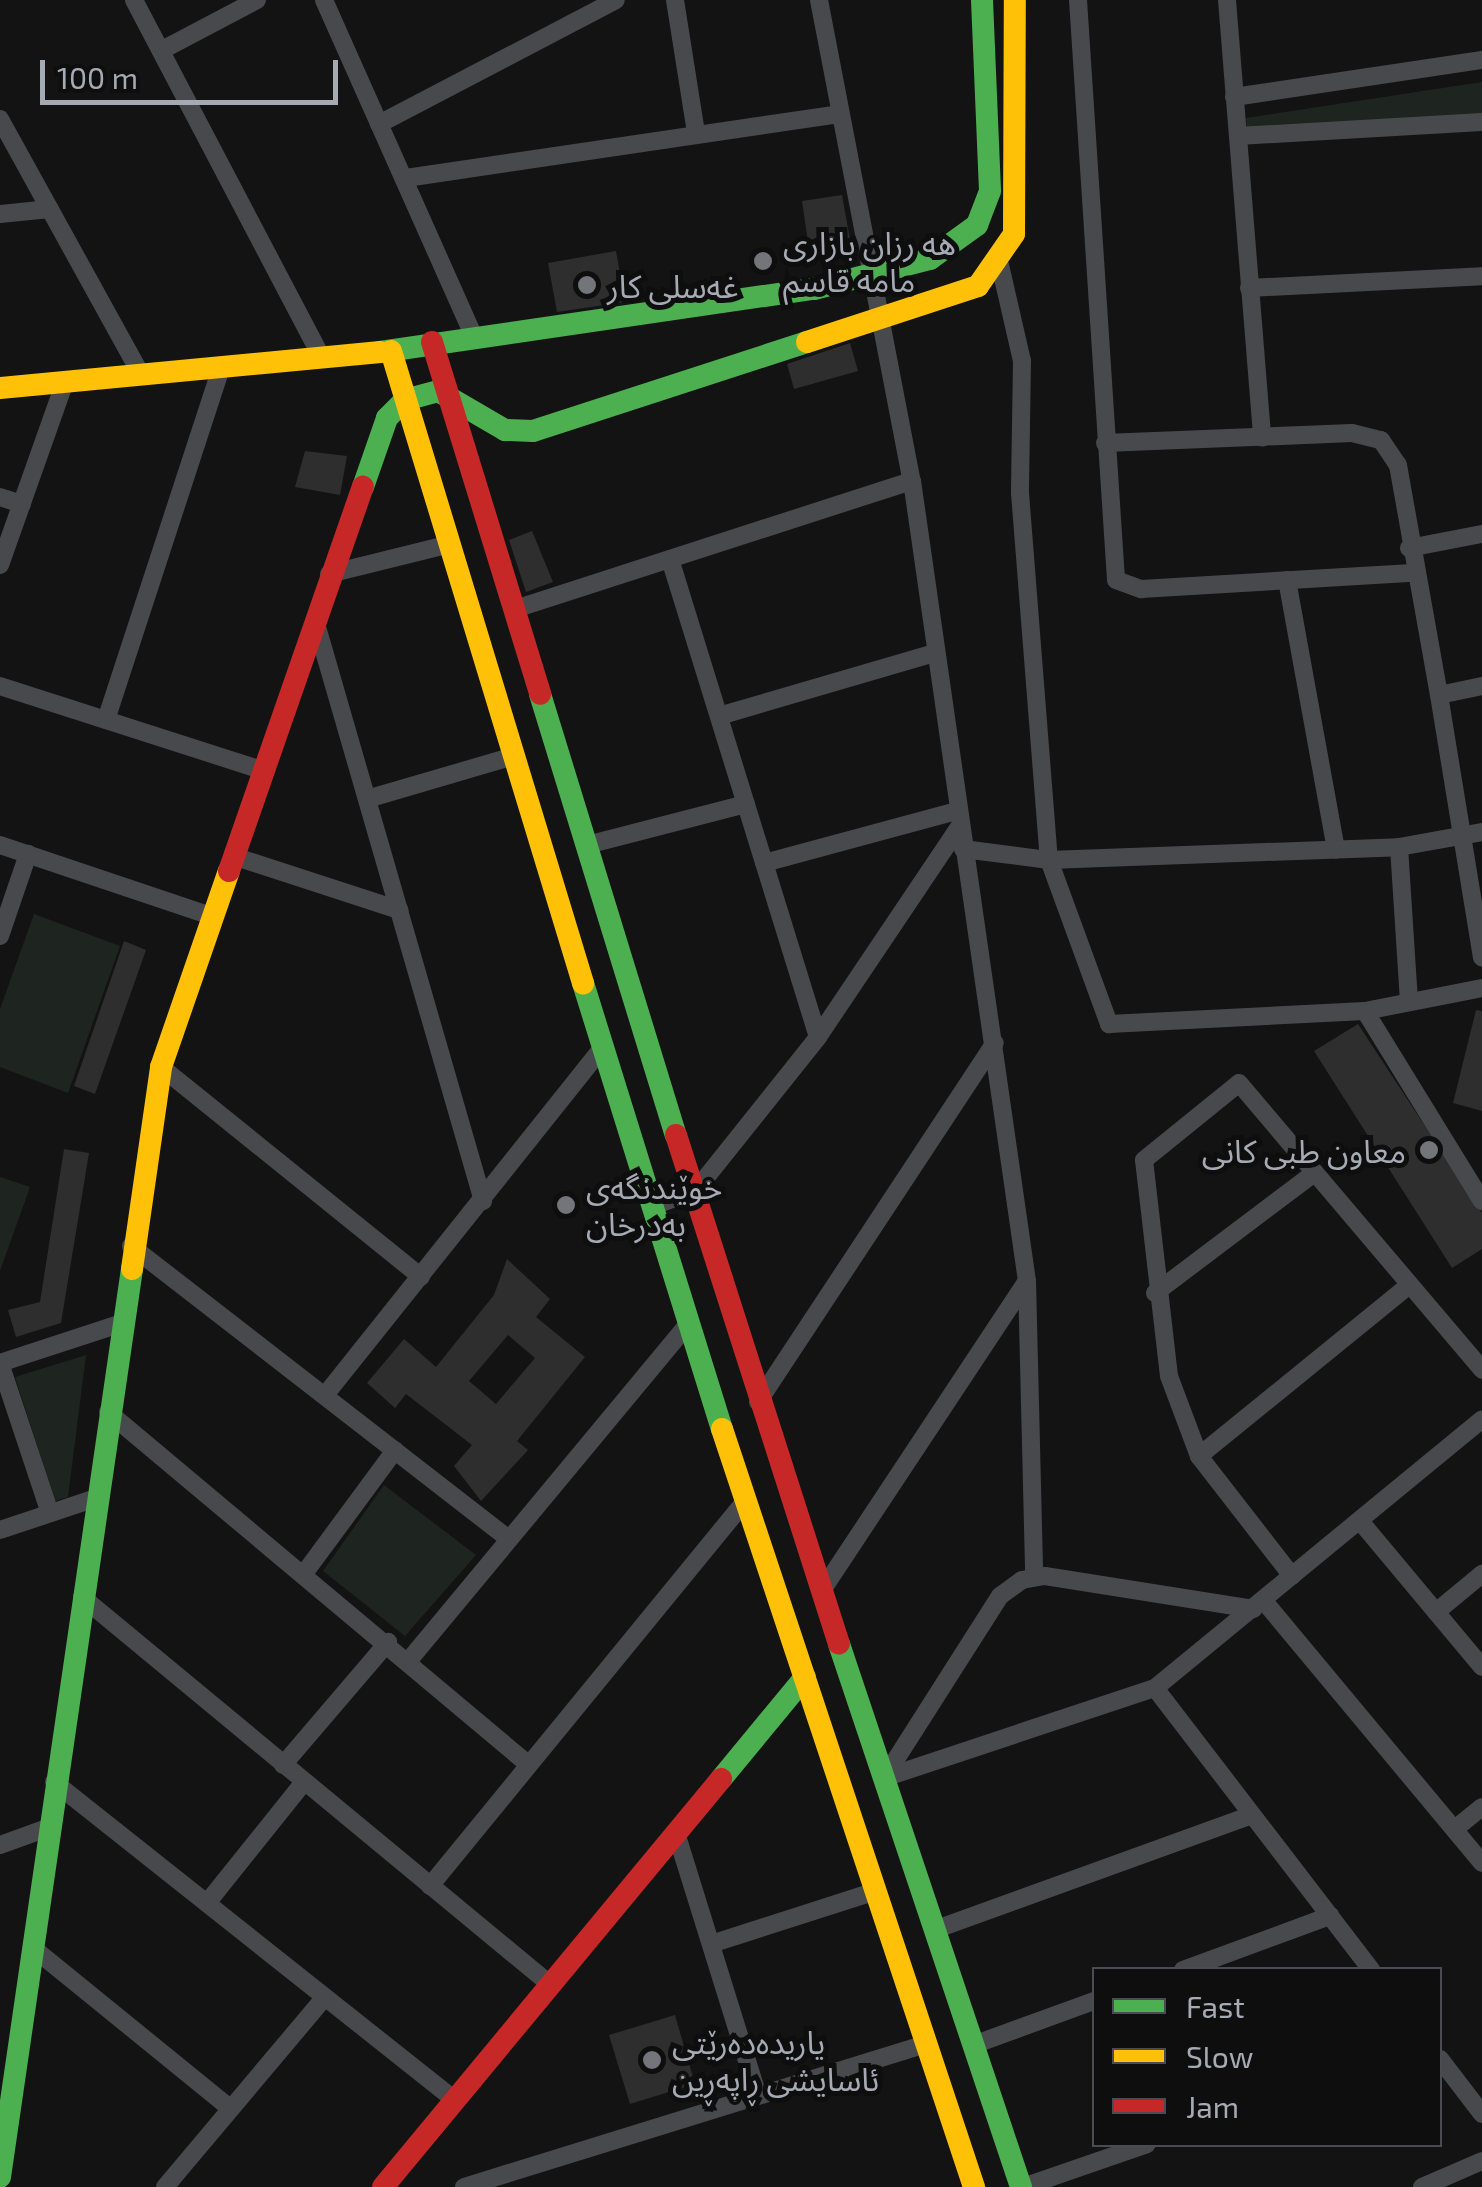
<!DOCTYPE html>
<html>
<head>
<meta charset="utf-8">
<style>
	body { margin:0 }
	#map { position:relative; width:1482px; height:2187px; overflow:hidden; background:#131314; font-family:"Exo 2","Noto Sans Arabic",sans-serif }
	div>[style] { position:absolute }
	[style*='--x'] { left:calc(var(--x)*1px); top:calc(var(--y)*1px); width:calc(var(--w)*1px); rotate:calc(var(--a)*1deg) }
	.green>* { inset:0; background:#1e241f }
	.building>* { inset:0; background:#2e2e2f }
	.street>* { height:18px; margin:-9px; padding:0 9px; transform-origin:9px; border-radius:9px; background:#48494c }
	.fast>* { height:22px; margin:-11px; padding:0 11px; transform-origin:11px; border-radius:11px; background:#4caf50 }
	.slow>* { height:22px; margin:-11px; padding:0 11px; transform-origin:11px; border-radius:11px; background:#ffc107 }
	.jam>* { height:22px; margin:-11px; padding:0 11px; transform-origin:11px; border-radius:11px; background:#c62828 }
	.dots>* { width:28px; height:28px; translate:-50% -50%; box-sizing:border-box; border:5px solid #0e0e0f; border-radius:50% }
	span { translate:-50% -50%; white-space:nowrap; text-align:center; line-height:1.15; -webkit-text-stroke:10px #0e0e0f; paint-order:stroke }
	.poi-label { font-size:32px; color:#a6aab3 }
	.left { translate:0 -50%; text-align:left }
	.right { translate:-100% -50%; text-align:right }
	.legend { position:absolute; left:1092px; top:1967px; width:350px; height:180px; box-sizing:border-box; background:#0e0e0f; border:2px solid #4b4c51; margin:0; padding:12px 18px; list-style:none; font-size:30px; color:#a6aab3 }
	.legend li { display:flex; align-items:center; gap:20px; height:50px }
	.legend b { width:50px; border:2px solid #4b4c51 }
	.scale { position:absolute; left:40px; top:60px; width:298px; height:45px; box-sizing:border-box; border:5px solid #a6aab3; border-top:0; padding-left:12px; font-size:30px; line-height:35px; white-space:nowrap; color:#a6aab3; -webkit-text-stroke:8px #0e0e0f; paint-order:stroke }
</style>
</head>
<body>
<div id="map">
	<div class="green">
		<i style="clip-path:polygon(1482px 82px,1482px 118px,1247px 131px,1246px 118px)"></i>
		<i style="clip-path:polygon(34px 914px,120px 946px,68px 1093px,0 1067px,0 1009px)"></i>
		<i style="clip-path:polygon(0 1177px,30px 1187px,0 1271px)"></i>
		<i style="clip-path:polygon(86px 1355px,68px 1497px,55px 1501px,15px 1377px)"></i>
		<i style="clip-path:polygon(384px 1485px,476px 1555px,405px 1636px,323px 1571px)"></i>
	</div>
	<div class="building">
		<i style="clip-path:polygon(842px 195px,852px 250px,810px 256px,802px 201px)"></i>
		<i style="clip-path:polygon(616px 251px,625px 302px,557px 312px,548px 263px)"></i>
		<i style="clip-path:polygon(850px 343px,858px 371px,794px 389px,787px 364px)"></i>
		<i style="clip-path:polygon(305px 451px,347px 456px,340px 495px,295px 487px)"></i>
		<i style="clip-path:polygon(532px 531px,553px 582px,526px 592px,509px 540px)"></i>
		<i style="clip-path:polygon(124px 941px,146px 950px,95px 1094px,74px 1086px)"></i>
		<i style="clip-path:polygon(1476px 1010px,1482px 1011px,1482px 1111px,1453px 1103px)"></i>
		<i style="clip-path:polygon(1358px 1024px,1482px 1213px,1482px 1249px,1452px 1268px,1314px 1051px)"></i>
		<i style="clip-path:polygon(64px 1149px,89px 1153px,61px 1323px,16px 1337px,8px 1310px,40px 1302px)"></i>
		<i style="clip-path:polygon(evenodd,507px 1259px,550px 1299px,536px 1317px,585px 1357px,517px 1441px,528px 1450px,481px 1501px,454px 1466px,472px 1445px,406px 1394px,395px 1408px,367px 1383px,404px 1339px,436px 1367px,494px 1295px,507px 1259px,508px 1335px,535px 1358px,496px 1404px,469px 1381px,508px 1335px)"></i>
		<i style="clip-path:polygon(675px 2015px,695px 2084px,630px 2104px,609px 2035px)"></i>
	</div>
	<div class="street">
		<i style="--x:134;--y:0;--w:401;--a:62.3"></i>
		<i style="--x:324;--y:0;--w:369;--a:66"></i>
		<i style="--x:675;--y:0;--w:134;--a:81"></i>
		<i style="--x:819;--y:0;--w:490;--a:79.1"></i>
		<i style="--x:912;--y:481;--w:808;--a:81.82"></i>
		<i style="--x:1027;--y:1281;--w:295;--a:88.6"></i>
		<i style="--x:1078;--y:0;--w:581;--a:86.25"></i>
		<i style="--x:1116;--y:580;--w:27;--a:20"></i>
		<i style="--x:1141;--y:589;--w:272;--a:-3.4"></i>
		<i style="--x:1227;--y:0;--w:439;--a:85.4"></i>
		<i style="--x:164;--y:49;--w:105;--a:-27.8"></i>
		<i style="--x:1234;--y:97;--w:251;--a:-8.5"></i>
		<i style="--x:0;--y:119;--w:291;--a:61.1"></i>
		<i style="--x:379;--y:124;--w:267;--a:-27.6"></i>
		<i style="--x:1238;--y:136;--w:244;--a:-3.3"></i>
		<i style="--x:406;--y:178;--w:436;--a:-8.4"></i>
		<i style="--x:0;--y:214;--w:50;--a:-5.7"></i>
		<i style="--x:1000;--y:265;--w:98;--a:77.1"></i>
		<i style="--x:1022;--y:361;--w:132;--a:90.9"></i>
		<i style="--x:1020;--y:493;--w:368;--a:85.5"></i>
		<i style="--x:1049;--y:860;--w:175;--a:69.9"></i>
		<i style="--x:1109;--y:1024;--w:256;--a:-2.9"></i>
		<i style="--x:1365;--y:1011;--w:119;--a:-11.1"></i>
		<i style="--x:1249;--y:288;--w:233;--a:-2.9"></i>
		<i style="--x:1105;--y:443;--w:247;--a:-2.3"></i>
		<i style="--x:1352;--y:433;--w:30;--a:14"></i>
		<i style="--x:1381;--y:440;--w:30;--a:56"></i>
		<i style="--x:1398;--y:465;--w:234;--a:79.9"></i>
		<i style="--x:0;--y:497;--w:23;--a:18"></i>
		<i style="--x:1409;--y:548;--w:74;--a:-10.9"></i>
		<i style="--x:670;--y:559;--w:500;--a:72.8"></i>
		<i style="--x:0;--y:565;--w:195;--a:-70.5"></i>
		<i style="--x:329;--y:574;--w:125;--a:-13.9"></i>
		<i style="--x:1287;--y:580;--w:274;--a:79.7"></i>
		<i style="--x:515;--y:609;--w:417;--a:-17.9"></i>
		<i style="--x:315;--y:620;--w:605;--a:73.87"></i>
		<i style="--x:0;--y:686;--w:274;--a:17.8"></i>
		<i style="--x:1482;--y:686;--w:44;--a:168.2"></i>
		<i style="--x:1439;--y:695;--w:266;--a:80.7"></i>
		<i style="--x:719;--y:716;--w:225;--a:-16.3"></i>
		<i style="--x:106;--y:720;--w:373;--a:-71.9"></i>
		<i style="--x:367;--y:799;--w:153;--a:-16.3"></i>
		<i style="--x:0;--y:845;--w:226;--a:18.6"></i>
		<i style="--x:587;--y:845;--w:164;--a:-14.5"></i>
		<i style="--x:1399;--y:847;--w:154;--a:86.3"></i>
		<i style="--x:963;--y:849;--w:87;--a:7.3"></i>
		<i style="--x:1049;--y:860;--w:350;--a:-2.1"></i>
		<i style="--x:1399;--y:847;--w:84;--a:-10.2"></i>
		<i style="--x:233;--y:856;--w:175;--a:18"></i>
		<i style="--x:764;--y:863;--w:200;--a:-15.1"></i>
		<i style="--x:0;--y:936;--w:87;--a:-71.1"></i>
		<i style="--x:1365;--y:1011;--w:223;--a:58.4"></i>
		<i style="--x:161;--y:1067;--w:334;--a:38.9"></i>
		<i style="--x:653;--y:1206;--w:46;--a:-20.4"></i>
		<i style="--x:696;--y:1190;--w:196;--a:-51.4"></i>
		<i style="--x:818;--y:1037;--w:253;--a:-56.1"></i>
		<i style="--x:131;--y:1246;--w:478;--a:37.8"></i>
		<i style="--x:1155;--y:1293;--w:199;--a:-37"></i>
		<i style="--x:0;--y:1363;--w:158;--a:71.6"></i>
		<i style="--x:0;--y:1363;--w:125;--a:-18.1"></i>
		<i style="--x:326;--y:1394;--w:445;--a:-51.4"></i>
		<i style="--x:758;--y:1402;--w:430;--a:-56.6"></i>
		<i style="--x:108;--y:1412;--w:549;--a:39.98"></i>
		<i style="--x:1199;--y:1456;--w:269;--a:-39.1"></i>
		<i style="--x:1360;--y:1521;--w:190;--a:50.1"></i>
		<i style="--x:0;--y:1530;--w:98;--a:-18.4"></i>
		<i style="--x:303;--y:1575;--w:155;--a:-53.6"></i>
		<i style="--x:1292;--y:1576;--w:152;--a:-127.8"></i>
		<i style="--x:1199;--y:1456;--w:85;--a:-110.6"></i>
		<i style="--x:1169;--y:1376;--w:217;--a:-96.6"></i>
		<i style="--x:1144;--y:1160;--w:122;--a:-39"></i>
		<i style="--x:1239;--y:1083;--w:376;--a:49.7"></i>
		<i style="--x:821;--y:1592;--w:373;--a:-56.5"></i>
		<i style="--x:82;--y:1597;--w:610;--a:39.61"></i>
		<i style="--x:1263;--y:1600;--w:342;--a:50.2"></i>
		<i style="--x:1436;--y:1612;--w:60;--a:-39.6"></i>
		<i style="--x:410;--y:1659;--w:434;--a:-50.3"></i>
		<i style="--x:1155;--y:1688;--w:355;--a:52.5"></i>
		<i style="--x:283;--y:1765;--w:162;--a:-49.5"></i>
		<i style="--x:884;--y:1778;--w:286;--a:-18.4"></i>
		<i style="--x:1155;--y:1688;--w:423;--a:-39.4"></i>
		<i style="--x:884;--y:1778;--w:216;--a:-57.5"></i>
		<i style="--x:1000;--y:1596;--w:27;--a:-36"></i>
		<i style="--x:1022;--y:1580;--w:23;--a:-10"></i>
		<i style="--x:1045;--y:1576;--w:211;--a:9"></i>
		<i style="--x:54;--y:1782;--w:513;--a:38.43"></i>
		<i style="--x:1456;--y:1828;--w:33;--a:-39"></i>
		<i style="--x:677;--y:1836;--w:272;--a:72.7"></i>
		<i style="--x:0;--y:1845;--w:53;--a:-19.8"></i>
		<i style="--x:430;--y:1886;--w:499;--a:-50.7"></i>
		<i style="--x:207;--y:1903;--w:155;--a:-51.3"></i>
		<i style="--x:934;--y:1930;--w:338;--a:-19.9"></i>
		<i style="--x:711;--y:1944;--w:173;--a:-17.8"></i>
		<i style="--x:33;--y:1948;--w:254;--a:39.1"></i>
		<i style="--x:1183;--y:1970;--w:157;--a:-20.2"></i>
		<i style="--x:973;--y:2045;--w:129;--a:-20"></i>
		<i style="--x:1440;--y:2059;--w:69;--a:52.6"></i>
		<i style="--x:165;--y:2187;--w:248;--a:-49.9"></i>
		<i style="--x:464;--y:2187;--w:484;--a:-17.2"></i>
		<i style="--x:1023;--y:2187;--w:131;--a:-19.1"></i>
		<i style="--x:1422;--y:2187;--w:65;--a:-23.4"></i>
	</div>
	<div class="fast">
		<i style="--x:380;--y:352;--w:439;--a:-8.3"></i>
		<i style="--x:814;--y:289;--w:120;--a:-14.5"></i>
		<i style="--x:930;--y:259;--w:58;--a:-35.9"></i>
		<i style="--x:977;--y:225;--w:36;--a:-69"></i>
		<i style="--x:990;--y:191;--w:191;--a:-92.4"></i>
		<i style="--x:363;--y:487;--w:73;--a:-70.8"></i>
		<i style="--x:387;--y:418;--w:25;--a:-45"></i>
		<i style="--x:405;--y:400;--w:34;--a:-15"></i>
		<i style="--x:438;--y:391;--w:78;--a:30.2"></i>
		<i style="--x:505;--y:430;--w:28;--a:2"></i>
		<i style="--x:533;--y:431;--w:288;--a:-18"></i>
		<i style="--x:540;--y:694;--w:461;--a:72.9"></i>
		<i style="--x:583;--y:983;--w:467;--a:72.7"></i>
		<i style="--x:839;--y:1644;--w:573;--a:71.47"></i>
		<i style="--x:721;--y:1779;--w:132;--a:-50.5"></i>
		<i style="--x:0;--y:2177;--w:918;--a:-81.73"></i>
	</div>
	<div class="slow">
		<i style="--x:807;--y:342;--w:180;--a:-18.1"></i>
		<i style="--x:978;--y:286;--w:63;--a:-55.3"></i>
		<i style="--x:1014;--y:234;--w:234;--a:-89.8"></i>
		<i style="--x:391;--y:351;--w:661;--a:73.1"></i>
		<i style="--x:0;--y:388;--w:382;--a:-5.4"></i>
		<i style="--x:132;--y:1269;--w:204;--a:-81.8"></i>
		<i style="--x:161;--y:1067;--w:207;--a:-70.9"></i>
		<i style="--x:722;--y:1429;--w:799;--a:71.61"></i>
	</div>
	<div class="jam">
		<i style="--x:432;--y:342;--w:368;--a:72.9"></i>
		<i style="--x:229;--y:871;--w:407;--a:-70.8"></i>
		<i style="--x:676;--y:1135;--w:534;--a:72.24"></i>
		<i style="--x:383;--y:2187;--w:530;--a:-50.36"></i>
	</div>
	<div class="dots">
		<i style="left:763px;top:261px;background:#73757b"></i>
		<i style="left:587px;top:285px;background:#73757b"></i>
		<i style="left:1429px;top:1150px;background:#73757b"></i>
		<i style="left:566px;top:1205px;background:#73757b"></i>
		<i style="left:652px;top:2060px;background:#73757b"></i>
	</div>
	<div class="poi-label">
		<span class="left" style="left:783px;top:261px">هه رزان بازارى<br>مامه قاسم</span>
		<span class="left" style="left:607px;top:285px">غەسلی کار</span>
		<span class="right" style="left:1406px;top:1150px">معاون طبی کانی</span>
		<span class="left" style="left:586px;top:1205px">خوێندنگەی<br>بەدرخان</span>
		<span class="left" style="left:672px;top:2060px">یاریدەدەرێتی<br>ئاسایشی ڕاپەڕین</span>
	</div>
	<ul class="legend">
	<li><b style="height:12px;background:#4caf50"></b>Fast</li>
	<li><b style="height:12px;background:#ffc107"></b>Slow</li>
	<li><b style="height:12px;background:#c62828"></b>Jam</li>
	</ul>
	<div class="scale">100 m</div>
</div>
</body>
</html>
